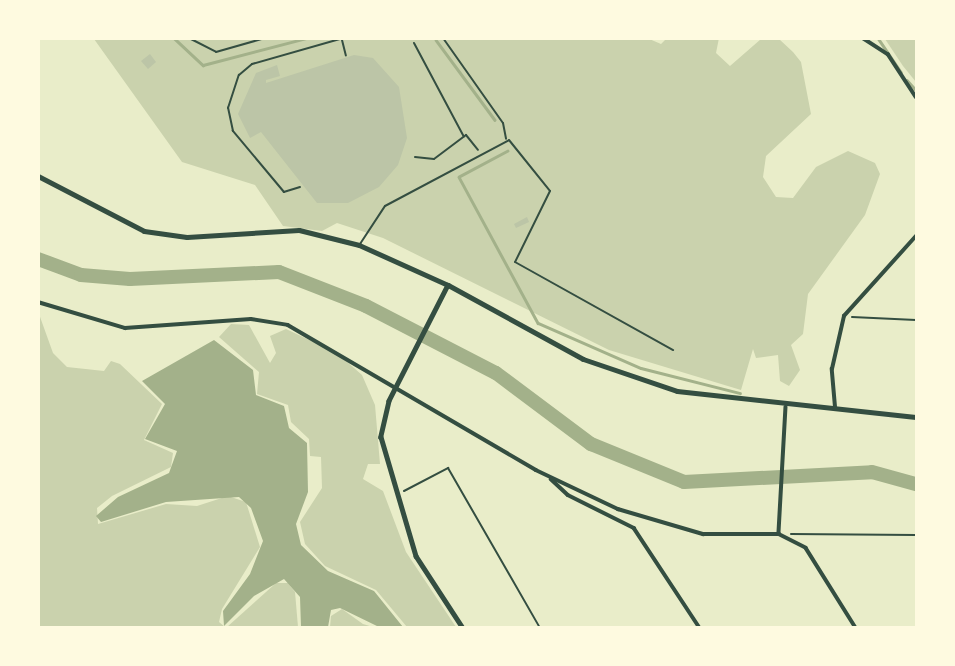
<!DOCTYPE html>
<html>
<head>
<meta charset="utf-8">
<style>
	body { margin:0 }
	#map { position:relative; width:955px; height:666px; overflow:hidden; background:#e9edc9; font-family:Inter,sans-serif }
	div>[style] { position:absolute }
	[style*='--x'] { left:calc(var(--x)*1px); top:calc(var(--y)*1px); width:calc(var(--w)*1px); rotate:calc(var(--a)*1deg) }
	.green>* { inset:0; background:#cad2ad }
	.water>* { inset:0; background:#a3b18a }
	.stream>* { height:2.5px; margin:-1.25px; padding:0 1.25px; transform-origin:1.25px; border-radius:1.25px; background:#a3b18a }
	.river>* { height:14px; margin:-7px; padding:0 7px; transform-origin:7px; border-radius:7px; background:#a3b18a }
	.building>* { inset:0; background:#bcc5a7 }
	.path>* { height:2px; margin:-1px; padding:0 1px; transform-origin:1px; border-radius:1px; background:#344e41 }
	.service>* { height:2px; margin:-1px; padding:0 1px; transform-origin:1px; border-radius:1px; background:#344e41 }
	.minor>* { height:3.5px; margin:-1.75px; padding:0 1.75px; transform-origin:1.75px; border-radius:1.75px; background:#344e41 }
	.tertiary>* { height:4.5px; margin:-2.25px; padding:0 2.25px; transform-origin:2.25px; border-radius:2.25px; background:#344e41 }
	.primary>* { height:5px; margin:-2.5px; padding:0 2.5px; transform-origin:2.5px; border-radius:2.5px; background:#344e41 }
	span { translate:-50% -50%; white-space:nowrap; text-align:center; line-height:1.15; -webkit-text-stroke:5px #fefae0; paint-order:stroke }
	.frame { position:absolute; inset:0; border:40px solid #fefae0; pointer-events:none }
</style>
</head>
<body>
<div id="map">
	<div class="green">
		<i style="clip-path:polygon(647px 38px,661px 44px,666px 39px,719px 38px,716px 53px,730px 66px,761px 39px,779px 39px,793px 52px,801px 62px,811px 114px,766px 156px,763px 177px,776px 197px,793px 198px,816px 167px,848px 151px,875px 163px,880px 174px,865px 215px,808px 294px,803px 334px,791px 345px,800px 370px,789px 386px,780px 381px,778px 355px,756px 358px,753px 349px,741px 390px,609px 350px,383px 238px,337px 223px,322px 231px,283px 226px,255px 185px,182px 162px,94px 39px)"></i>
		<i style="clip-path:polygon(885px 39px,916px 39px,916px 82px,903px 66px)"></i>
		<i style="clip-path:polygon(39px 314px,53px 353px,67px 367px,104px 371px,111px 361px,120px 364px,162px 404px,144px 440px,173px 453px,171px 467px,112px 496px,97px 508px,98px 524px,166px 504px,197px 506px,228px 496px,246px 502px,260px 547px,222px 609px,219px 622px,225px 627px,39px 627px)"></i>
		<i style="clip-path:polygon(231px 324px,249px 325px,270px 363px,276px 353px,270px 336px,286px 329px,337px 353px,362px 375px,375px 405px,380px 464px,368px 464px,363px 479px,383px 491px,406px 552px,456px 627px,407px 627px,376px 590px,325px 566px,305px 544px,300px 522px,322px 488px,321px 457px,310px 456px,309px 439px,291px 422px,288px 405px,257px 394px,259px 372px,219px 337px)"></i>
		<i style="clip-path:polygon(276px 583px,288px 583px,295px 592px,298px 627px,227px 627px)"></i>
		<i style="clip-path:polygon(342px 609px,363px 624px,373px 627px,330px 627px,331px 616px)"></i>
	</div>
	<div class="water">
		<i style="clip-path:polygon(214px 340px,253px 370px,256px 395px,284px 406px,289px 428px,307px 443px,308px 492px,296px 524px,301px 545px,328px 571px,374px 591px,403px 627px,379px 627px,340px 608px,331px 610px,328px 627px,301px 627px,300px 597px,284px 579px,254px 596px,224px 626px,223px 611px,250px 574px,263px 541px,251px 508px,239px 497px,166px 502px,101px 522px,96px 516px,118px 497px,169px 473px,177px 451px,145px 439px,165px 404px,142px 381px)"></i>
	</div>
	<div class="stream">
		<i style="--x:174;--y:38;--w:40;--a:43"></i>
		<i style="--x:203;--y:65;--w:107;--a:-14.6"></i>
		<i style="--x:878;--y:38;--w:41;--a:55.9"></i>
		<i style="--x:436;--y:40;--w:99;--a:53.6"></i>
		<i style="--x:907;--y:80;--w:13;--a:48"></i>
		<i style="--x:508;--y:151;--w:55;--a:152"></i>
		<i style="--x:459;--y:177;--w:166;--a:61.6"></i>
		<i style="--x:538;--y:323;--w:112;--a:23.6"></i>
		<i style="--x:641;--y:368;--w:102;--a:14.2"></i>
	</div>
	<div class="river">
		<i style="--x:38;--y:259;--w:46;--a:20.4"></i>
		<i style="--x:81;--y:275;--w:49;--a:4.7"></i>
		<i style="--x:130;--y:279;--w:149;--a:-2.7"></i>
		<i style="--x:279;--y:272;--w:93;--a:21.3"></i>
		<i style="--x:366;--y:306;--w:146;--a:27.3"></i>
		<i style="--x:496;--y:373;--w:119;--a:36.8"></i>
		<i style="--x:591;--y:444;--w:100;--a:22.2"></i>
		<i style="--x:684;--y:482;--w:188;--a:-3"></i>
		<i style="--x:872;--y:472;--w:46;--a:15.3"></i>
	</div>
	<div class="building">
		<i style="clip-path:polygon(150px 54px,156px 62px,148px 69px,141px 61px)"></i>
		<i style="clip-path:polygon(354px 55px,373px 58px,399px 87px,407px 138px,398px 165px,379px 187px,348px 203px,317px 203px,261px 132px,250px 138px,238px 114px,256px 73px,277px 65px,280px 76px,266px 80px,266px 83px)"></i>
		<i style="clip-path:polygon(527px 217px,529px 222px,516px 228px,514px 224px)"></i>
	</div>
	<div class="path">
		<i style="--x:403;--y:38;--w:24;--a:0"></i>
		<i style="--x:414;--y:43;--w:106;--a:62"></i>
		<i style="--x:415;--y:157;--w:19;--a:6"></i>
		<i style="--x:434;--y:159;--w:40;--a:-37"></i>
		<i style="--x:466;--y:135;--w:19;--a:51"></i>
		<i style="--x:852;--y:317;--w:64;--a:2.7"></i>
		<i style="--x:404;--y:491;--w:50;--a:-27.6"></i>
		<i style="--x:448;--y:468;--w:185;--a:60.1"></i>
		<i style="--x:791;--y:534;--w:125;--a:0.5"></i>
	</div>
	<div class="service">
		<i style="--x:189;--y:38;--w:30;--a:27"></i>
		<i style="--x:216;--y:52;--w:51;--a:-15.9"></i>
		<i style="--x:443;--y:38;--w:104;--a:54.8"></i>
		<i style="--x:503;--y:123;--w:16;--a:79"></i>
		<i style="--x:342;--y:40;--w:16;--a:76"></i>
		<i style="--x:300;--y:187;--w:17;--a:163"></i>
		<i style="--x:284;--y:192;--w:80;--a:-129.9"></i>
		<i style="--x:233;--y:131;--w:24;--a:-102"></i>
		<i style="--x:228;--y:108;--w:35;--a:-72"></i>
		<i style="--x:239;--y:75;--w:17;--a:-40"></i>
		<i style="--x:252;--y:64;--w:95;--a:-15.9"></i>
		<i style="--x:360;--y:244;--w:45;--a:-56.7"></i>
		<i style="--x:385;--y:206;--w:140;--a:-28"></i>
		<i style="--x:509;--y:140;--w:65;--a:51.2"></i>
		<i style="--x:550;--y:191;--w:79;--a:116.2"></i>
		<i style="--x:515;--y:262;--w:181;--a:29.1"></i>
	</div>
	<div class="minor">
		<i style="--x:863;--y:38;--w:30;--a:33"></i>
		<i style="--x:888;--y:54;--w:51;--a:56.9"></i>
		<i style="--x:38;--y:302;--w:91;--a:16.6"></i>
		<i style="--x:125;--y:328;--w:126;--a:-4.1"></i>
		<i style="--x:251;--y:319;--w:37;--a:9"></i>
		<i style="--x:288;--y:325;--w:287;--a:30.3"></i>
		<i style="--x:536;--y:470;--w:91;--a:25.4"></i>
		<i style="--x:618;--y:509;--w:89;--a:16.4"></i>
		<i style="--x:703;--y:534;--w:76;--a:0"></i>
		<i style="--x:786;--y:407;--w:127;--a:93.2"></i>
		<i style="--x:779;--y:534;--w:30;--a:27"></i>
		<i style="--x:806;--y:548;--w:94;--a:58"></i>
		<i style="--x:835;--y:407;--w:38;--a:-95"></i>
		<i style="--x:832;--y:369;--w:54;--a:-77.2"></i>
		<i style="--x:844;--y:316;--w:108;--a:-48"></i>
		<i style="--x:551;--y:479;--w:23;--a:43"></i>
		<i style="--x:568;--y:495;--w:74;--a:26.6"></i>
		<i style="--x:634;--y:528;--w:120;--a:56.6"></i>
	</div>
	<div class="tertiary">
		<i style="--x:448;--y:285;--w:130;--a:117"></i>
		<i style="--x:389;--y:401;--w:37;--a:103"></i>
		<i style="--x:381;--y:437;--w:124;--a:73.6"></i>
		<i style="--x:416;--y:556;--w:86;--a:56.9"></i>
	</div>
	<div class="primary">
		<i style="--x:38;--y:176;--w:119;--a:27.4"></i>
		<i style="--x:144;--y:231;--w:43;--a:7.9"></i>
		<i style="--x:187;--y:237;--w:112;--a:-3.6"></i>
		<i style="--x:299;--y:230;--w:62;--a:14"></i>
		<i style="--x:359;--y:245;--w:98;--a:24.2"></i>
		<i style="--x:448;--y:285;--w:154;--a:28.7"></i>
		<i style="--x:583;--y:359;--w:99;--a:18.8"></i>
		<i style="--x:677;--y:391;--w:240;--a:6.2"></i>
	</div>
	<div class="frame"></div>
</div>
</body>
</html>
